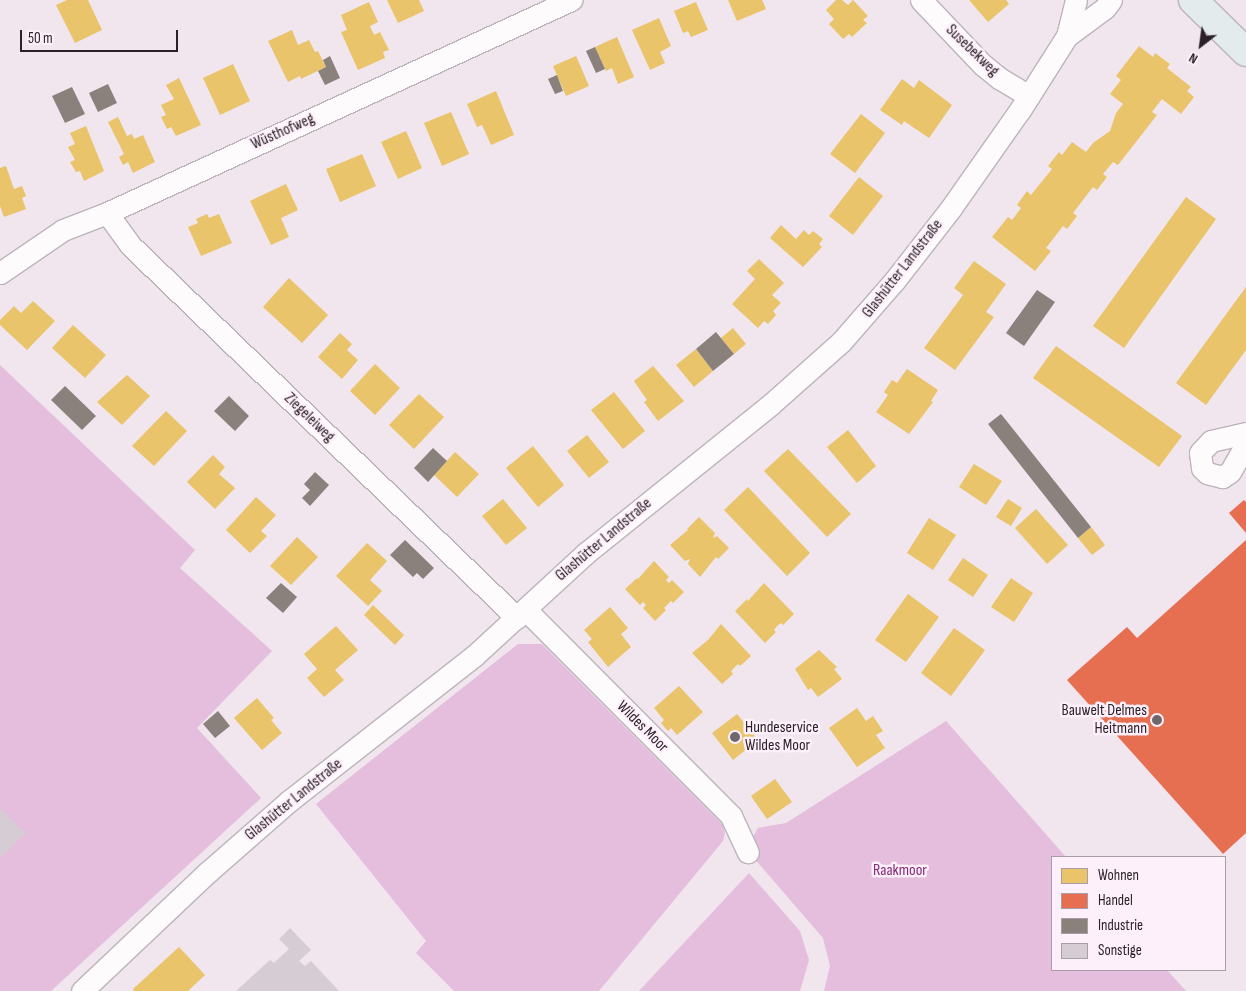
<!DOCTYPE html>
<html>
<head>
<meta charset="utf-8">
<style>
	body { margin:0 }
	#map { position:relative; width:1246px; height:991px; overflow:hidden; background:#f1e5ee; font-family:"Sofia Sans Condensed",sans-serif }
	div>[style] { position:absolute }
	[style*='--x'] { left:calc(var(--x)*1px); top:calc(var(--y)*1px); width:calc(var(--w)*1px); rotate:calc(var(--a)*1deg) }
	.green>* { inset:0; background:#e4bedc }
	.homes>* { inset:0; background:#e9c46a }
	.shops>* { inset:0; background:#e76f51 }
	.industry>* { inset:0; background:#8a817c }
	.building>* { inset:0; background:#d6ccd4 }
	.roads { filter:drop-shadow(1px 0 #bdb4bb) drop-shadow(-1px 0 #bdb4bb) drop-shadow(0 1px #bdb4bb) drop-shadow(0 -1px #bdb4bb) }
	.minor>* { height:21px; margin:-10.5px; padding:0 10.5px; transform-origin:10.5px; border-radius:10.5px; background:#fdfbfc }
	.major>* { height:28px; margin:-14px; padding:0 14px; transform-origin:14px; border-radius:14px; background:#e4ebec }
	.dots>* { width:14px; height:14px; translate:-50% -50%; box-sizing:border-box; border:2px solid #fef0fa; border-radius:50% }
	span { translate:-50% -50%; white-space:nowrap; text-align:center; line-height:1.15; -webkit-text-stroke:5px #fef0fa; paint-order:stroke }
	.street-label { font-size:16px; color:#2a2128 }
	.poi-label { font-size:16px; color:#2a2128 }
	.right { translate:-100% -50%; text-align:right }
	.left { translate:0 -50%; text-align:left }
	.park-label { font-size:16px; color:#832976 }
	.legend { position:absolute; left:1051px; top:856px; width:175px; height:115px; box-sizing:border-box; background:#fef0fa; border:1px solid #a99da6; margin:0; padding:6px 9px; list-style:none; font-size:15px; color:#2a2128 }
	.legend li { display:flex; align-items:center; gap:10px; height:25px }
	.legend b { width:25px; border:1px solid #a99da6 }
	.north { position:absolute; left:1176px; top:20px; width:50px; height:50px; -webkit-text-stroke:4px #fef0fa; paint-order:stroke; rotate:210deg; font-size:14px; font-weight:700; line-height:20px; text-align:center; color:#2a2128 }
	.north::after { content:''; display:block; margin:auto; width:18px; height:22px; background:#2a2128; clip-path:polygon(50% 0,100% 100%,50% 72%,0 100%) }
	.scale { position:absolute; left:20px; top:30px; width:158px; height:22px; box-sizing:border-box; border:2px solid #2a2128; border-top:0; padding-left:6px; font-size:15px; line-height:18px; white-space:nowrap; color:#2a2128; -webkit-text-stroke:4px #fef0fa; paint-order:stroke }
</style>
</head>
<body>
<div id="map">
	<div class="green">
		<i style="clip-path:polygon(0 365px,195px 550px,180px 568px,272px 651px,197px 728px,261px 798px,51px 991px,0 991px)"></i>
		<i style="clip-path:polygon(518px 644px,542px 644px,723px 825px,725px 833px,723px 841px,599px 991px,454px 991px,416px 953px,426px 941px,316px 804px)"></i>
		<i style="clip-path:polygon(946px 721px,1066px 857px,1052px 857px,1052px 970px,1167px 970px,1186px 991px,824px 991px,830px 966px,823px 938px,746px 849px,758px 828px,786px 823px)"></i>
		<i style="clip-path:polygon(749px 873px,800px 931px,809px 960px,800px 991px,639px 991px)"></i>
	</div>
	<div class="homes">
		<i style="clip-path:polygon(67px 0,88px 0,102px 30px,75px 43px,56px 5px)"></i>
		<i style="clip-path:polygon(387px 0,419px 0,424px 11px,398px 23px)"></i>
		<i style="clip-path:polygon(728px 0,762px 0,766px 9px,737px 21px)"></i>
		<i style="clip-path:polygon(836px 0,842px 0,848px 5px,853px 0,868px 16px,863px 20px,867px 23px,852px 37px,849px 34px,843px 39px,829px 24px,834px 19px,826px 10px)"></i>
		<i style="clip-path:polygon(969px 0,1006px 0,1009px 4px,988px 22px)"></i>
		<i style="clip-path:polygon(369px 2px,378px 22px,370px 26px,374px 35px,380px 32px,389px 50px,383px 52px,385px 58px,358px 70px,341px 32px,347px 30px,341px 15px)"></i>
		<i style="clip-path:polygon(696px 2px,708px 30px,691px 37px,688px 31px,683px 33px,674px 11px)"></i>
		<i style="clip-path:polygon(659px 18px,671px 46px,660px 52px,665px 63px,650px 70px,632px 30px)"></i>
		<i style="clip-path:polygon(292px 30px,298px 45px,309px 40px,315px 52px,318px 51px,326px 67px,301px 79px,300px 76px,288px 82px,268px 41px)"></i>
		<i style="clip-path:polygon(617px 37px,634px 77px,618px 84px,612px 68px,606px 71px,595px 47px)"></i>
		<i style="clip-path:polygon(1139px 46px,1153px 57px,1155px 53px,1170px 64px,1167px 68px,1191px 87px,1187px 91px,1194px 97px,1181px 114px,1162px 99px,1152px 112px,1157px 115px,1118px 165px,1113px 162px,1103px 174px,1107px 177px,1097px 190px,1093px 187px,1073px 213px,1077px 216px,1067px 229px,1063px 226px,1046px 248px,1051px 251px,1035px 271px,992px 237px,1008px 217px,1012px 220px,1021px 208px,1017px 205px,1027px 191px,1031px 195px,1052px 169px,1048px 166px,1059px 152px,1062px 155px,1072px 142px,1086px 152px,1093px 143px,1110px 131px,1116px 113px,1123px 104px,1110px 94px,1121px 80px,1116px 76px)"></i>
		<i style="clip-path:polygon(576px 56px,589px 86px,566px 96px,553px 66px)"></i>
		<i style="clip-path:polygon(233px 64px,250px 101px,220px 115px,203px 78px)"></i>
		<i style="clip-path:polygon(179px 78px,201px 125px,176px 136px,171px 127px,167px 129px,161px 117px,166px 115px,161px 105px,174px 99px,166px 85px)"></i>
		<i style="clip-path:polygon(902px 79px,914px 88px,919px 80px,952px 105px,929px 138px,904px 121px,902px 125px,880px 110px)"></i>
		<i style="clip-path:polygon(496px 91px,514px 135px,491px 145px,482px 125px,477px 127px,467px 104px)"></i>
		<i style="clip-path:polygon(451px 112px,469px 154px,442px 166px,424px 123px)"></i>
		<i style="clip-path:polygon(861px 114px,885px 133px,855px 173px,830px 154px)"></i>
		<i style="clip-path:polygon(118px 117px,127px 136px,132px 134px,134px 139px,143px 135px,155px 162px,133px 173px,128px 162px,123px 165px,119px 157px,124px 154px,108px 122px)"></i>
		<i style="clip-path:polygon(86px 126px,104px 171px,84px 181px,80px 171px,76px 172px,70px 162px,75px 160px,68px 147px,75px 144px,70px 133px)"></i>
		<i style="clip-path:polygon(406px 131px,422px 168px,398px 179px,381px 142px)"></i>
		<i style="clip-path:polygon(362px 154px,376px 186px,340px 202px,326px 169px)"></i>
		<i style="clip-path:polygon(6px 166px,14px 189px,22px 186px,26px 196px,22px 198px,26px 209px,4px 217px,0 206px,0 168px)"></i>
		<i style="clip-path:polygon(859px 177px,883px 196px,853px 235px,829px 216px)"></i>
		<i style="clip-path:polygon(286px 184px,298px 210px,281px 218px,289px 237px,271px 245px,250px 201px)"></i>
		<i style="clip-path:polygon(1186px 197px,1216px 219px,1124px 348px,1093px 326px)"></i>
		<i style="clip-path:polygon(207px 214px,209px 218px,219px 214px,232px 243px,201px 256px,188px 227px,198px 223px,196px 219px)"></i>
		<i style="clip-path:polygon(781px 225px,796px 239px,804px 230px,809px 235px,813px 231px,823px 239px,819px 244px,822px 247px,803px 267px,770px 238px)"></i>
		<i style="clip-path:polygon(759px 259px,784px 283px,772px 295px,781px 303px,773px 311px,776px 315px,768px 324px,764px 321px,758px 328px,732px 304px,755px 279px,747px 271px)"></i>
		<i style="clip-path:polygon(974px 261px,1006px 284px,986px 312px,994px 317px,955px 370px,924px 348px,963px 295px,954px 288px)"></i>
		<i style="clip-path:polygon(289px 278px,328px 315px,302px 343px,263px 307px)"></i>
		<i style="clip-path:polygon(1246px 287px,1246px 350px,1206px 405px,1176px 383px)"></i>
		<i style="clip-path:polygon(33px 301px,55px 321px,27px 350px,0 325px,0 320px,14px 306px,21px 313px)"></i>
		<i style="clip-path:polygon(73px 325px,106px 355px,85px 378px,52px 348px)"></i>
		<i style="clip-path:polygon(733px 328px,746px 344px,734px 354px,721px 338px)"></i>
		<i style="clip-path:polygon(340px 333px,352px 344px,347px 350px,358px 360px,342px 379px,318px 357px)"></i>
		<i style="clip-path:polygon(1056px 346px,1182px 436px,1159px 467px,1033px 378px)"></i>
		<i style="clip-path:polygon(696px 349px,713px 371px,694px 387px,676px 365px)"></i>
		<i style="clip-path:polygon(375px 364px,400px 388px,375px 415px,350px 391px)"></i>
		<i style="clip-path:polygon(653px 366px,684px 401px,658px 421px,644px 402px,647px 400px,634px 381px)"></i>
		<i style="clip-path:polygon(907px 369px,938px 390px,931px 401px,933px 402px,909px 434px,876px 412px,888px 395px,884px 392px,892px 380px,897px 383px)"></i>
		<i style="clip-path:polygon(127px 375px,150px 396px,122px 425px,97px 402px)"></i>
		<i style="clip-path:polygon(614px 392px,645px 431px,623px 449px,591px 410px)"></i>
		<i style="clip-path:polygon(419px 394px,444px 417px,414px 449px,389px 425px)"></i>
		<i style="clip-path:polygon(166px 411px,187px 431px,154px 466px,132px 446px)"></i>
		<i style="clip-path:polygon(848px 430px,876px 466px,857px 483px,827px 447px)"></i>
		<i style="clip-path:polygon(587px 435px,609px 462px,589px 478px,567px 451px)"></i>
		<i style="clip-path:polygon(533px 446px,564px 485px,538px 507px,506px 468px)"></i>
		<i style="clip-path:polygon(788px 449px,851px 514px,827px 537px,764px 471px)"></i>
		<i style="clip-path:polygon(455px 452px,479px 474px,457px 497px,434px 475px)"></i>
		<i style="clip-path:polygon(213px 455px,225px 467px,219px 474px,235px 488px,215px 509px,187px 482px)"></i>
		<i style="clip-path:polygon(974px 464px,1002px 481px,986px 505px,959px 487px)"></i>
		<i style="clip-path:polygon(748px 487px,810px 553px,787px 576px,724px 510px)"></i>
		<i style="clip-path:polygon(256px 497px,276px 515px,261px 531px,267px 536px,250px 553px,226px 530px)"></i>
		<i style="clip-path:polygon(503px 499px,527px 528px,506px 545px,482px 516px)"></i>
		<i style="clip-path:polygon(1008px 499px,1022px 508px,1011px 526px,996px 517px)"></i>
		<i style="clip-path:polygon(1036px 509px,1068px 545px,1047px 564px,1015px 528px)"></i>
		<i style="clip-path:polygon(699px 517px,715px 533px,713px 538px,717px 536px,729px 548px,718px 559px,716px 557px,700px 577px,688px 564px,690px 559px,685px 561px,670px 545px,688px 530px,687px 529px)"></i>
		<i style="clip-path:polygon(929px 518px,956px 535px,933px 570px,907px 553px)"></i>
		<i style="clip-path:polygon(1091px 527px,1105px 545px,1092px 555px,1078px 538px)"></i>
		<i style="clip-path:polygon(297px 537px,318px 557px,291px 585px,270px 566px)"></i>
		<i style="clip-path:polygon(367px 543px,387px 561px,370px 580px,382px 591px,368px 606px,336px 576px)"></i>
		<i style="clip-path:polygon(963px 558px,988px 575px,973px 597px,948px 580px)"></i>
		<i style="clip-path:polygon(654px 561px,669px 577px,666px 580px,669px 583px,672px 580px,684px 592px,673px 603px,671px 601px,664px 608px,666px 610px,655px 621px,643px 608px,646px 605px,643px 602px,640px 605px,625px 589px,637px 578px,638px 579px)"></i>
		<i style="clip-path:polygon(1011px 578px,1033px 593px,1014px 622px,991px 607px)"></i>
		<i style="clip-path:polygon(764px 583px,794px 614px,783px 625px,781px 623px,777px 626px,774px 630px,776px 632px,765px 643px,735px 611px,747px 599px,748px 601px)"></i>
		<i style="clip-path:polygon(908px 594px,939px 617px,906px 662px,875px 640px)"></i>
		<i style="clip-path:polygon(373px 605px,404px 635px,395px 645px,364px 615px)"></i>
		<i style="clip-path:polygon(610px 607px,628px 628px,621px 634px,631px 647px,608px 667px,588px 642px,592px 639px,584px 630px)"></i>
		<i style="clip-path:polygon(721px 624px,751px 656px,740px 666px,738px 664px,731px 671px,733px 674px,722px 684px,692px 653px,708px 640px)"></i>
		<i style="clip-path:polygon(336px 626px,358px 650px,335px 670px,344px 680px,324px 697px,307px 678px,317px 669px,304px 654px)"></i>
		<i style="clip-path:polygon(954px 628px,985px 650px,951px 696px,921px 673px)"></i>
		<i style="clip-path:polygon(819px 650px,837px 667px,834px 669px,842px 679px,818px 697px,811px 688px,808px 690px,795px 669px)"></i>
		<i style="clip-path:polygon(679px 686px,703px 712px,677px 735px,671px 728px,668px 731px,661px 723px,664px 720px,654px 708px)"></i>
		<i style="clip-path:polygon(257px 698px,274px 718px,271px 720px,282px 733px,262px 750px,234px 718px)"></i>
		<i style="clip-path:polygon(857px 708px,866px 721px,873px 716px,883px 731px,876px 735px,885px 748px,857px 767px,829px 728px)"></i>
		<i style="clip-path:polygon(737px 714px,758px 740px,733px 760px,712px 733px)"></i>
		<i style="clip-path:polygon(775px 779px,792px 802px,767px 819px,751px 796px)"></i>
		<i style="clip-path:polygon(179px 947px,205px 975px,188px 991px,134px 991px,133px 989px)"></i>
	</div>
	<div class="shops">
		<i style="clip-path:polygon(1244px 500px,1246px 502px,1246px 533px,1229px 513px)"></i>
		<i style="clip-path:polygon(1246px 540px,1246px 833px,1223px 854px,1067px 680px,1127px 627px,1137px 638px)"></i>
	</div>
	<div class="industry">
		<i style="clip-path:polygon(595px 47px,605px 69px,596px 73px,586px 51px)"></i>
		<i style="clip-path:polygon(330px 56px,340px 78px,325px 85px,318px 71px,326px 67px,323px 60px)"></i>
		<i style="clip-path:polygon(557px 75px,563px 91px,555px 94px,548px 79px)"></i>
		<i style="clip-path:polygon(108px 84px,117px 103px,98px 112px,89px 93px)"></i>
		<i style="clip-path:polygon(72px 87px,85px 114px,65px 123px,52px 96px)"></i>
		<i style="clip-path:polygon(1037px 290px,1055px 302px,1024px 346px,1006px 333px)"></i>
		<i style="clip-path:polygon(716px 332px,734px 354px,713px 371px,696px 349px)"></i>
		<i style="clip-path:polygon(65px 386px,96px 416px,82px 430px,51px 400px)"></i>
		<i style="clip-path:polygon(229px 396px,249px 416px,235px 431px,214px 411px)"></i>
		<i style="clip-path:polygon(1001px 414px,1091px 527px,1078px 538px,988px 424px)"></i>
		<i style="clip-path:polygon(433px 448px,447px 461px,428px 482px,414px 468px)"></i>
		<i style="clip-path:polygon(315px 472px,329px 485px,310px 506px,302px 498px,310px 490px,304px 484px)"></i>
		<i style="clip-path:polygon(405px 540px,434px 568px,423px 579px,417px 573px,413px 577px,390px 555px)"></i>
		<i style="clip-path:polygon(281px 583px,297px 597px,283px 613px,266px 598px)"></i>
		<i style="clip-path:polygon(218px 711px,230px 726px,215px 738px,203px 724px)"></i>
	</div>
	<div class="building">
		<i style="clip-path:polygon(0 808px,25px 833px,0 858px)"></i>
		<i style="clip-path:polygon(290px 928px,311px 950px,299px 961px,305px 966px,311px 961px,339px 991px,236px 991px,270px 960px,274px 963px,289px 949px,279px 939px)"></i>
	</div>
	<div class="roads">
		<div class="minor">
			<i style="--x:921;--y:0;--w:90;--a:46.4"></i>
			<i style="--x:983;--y:65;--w:21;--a:39"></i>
			<i style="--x:999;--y:78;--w:35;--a:31"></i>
			<i style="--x:1067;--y:36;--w:47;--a:-36.4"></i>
			<i style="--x:1105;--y:8;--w:10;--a:-53"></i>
			<i style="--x:107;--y:213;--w:39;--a:54"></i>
			<i style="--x:130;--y:245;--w:537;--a:43.94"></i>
			<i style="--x:0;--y:273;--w:76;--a:-34.3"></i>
			<i style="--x:63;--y:230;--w:47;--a:-21.1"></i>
			<i style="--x:107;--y:213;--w:511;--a:-24.66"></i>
			<i style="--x:1246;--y:433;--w:36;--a:167"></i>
			<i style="--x:1211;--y:441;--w:16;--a:133"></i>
			<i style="--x:1200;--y:453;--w:15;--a:82"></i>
			<i style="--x:1202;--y:468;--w:7;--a:45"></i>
			<i style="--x:1207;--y:473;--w:16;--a:15"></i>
			<i style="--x:1222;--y:477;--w:9;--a:-32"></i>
			<i style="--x:1230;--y:472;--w:32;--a:-60"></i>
			<i style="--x:526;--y:610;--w:291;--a:45.1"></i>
			<i style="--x:731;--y:816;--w:40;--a:65"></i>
			<i style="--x:82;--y:991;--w:173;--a:-43.4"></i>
			<i style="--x:208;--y:872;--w:108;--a:-41.2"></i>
			<i style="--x:289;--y:801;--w:235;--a:-38.1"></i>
			<i style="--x:474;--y:656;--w:152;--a:-42.6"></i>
			<i style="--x:586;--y:553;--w:236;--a:-38.8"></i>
			<i style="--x:770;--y:405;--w:95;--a:-41.6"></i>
			<i style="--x:841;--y:342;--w:82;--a:-48.9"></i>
			<i style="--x:895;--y:280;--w:91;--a:-52.1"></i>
			<i style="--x:951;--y:208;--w:120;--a:-54.9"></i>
			<i style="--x:1020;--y:110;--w:88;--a:-57.6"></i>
			<i style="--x:1067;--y:36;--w:37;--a:-76"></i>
		</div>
		<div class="major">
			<i style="--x:1193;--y:0;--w:74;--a:44.5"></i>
		</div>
	</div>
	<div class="dots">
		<i style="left:1157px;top:720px;background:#70666d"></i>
		<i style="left:735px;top:737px;background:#70666d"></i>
	</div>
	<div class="street-label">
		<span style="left:972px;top:51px;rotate:44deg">Susebekweg</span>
		<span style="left:283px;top:132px;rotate:-24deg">Wüsthofweg</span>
		<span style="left:903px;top:269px;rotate:-52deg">Glashütter Landstraße</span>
		<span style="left:309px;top:418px;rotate:44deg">Ziegeleiweg</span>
		<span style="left:604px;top:540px;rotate:-40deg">Glashütter Landstraße</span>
		<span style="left:642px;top:727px;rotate:45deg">Wildes Moor</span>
		<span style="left:294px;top:800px;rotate:-39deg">Glashütter Landstraße</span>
	</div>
	<div class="poi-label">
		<span class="right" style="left:1147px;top:720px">Bauwelt Delmes<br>Heitmann</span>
		<span class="left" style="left:745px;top:737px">Hundeservice<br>Wildes Moor</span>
	</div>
	<div class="park-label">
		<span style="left:900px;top:871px">Raakmoor</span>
	</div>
	<ul class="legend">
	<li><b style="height:14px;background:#e9c46a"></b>Wohnen</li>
	<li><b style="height:14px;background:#e76f51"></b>Handel</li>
	<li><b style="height:14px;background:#8a817c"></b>Industrie</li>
	<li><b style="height:14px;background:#d6ccd4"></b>Sonstige</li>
	</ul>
	<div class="north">N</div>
	<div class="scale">50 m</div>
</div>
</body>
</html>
